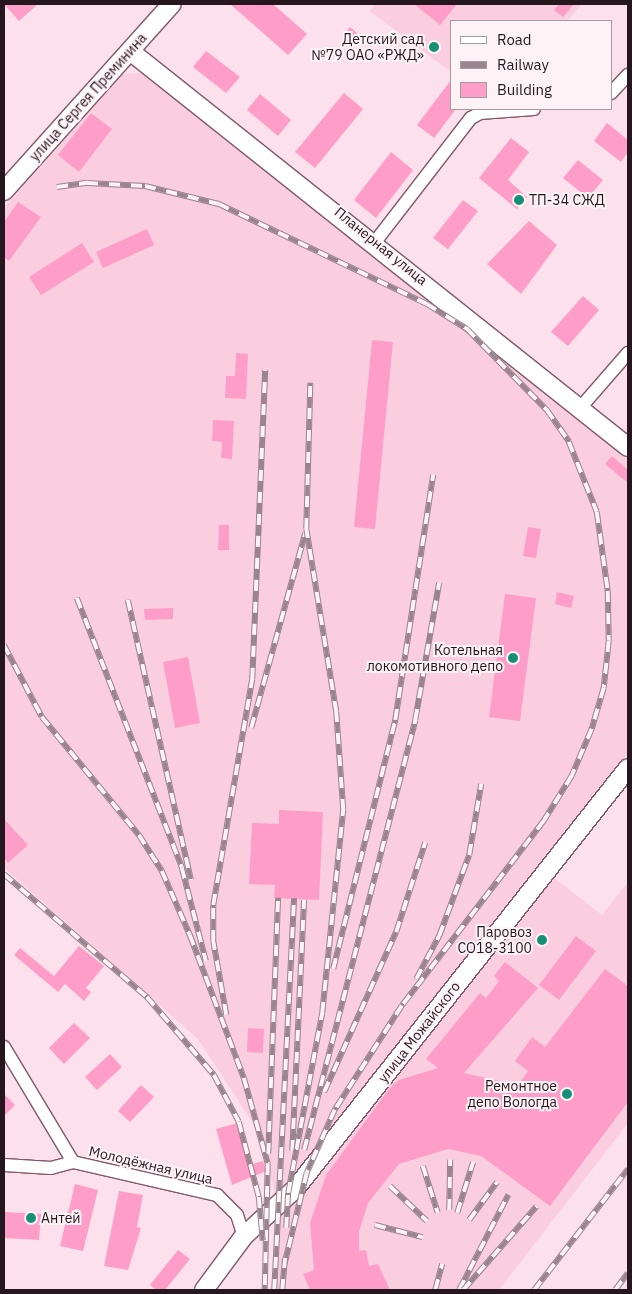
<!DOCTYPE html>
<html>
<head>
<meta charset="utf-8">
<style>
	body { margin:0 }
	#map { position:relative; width:632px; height:1294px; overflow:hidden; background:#fce0eb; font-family:"IBM Plex Sans",sans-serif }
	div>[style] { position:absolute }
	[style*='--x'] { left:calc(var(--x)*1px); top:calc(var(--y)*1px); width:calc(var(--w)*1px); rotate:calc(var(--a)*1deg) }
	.built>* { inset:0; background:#facedf }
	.building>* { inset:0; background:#fe9ec8 }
	.roads { filter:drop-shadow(1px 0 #805869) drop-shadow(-1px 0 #805869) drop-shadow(0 1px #805869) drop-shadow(0 -1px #805869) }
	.street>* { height:12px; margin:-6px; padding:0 6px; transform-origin:6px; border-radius:6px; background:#fff }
	.secondary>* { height:18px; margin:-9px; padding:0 9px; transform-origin:9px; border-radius:9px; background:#fff }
	.rail>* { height:5.5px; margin-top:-2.75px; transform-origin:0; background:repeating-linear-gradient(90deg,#fdf3f7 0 11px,#9a848d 0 22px); box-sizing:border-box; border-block:1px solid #9a848d }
	.dots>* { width:14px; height:14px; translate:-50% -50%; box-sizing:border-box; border:2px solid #fdf3f7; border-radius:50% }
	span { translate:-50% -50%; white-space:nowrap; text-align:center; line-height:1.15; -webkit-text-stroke:4px #fdf3f7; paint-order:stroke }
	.poi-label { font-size:14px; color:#26161d }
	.right { translate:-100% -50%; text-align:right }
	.left { translate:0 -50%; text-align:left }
	.street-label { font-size:14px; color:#26161d }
	.frame { position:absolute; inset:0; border:5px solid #26161d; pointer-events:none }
	.legend { position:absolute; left:450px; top:20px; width:162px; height:90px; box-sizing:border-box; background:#fdf3f7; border:1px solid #a79ba0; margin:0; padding:6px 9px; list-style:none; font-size:15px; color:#26161d }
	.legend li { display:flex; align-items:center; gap:10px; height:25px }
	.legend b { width:25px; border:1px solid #a79ba0 }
</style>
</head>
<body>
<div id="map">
	<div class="built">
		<i style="clip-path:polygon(375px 4px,582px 4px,567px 21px,451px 21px,451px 72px,370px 11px)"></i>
		<i style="clip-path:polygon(143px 73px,433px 296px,628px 458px,628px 753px,540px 867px,602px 915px,628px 882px,628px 1123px,499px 1290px,276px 1290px,278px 1204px,259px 1132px,198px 1039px,4px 868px,4px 208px,123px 74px)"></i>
	</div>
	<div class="building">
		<i style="clip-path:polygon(4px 4px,38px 4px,19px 21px)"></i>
		<i style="clip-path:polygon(230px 4px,273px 4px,307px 34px,288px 55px)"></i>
		<i style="clip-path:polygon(414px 4px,457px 4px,440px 25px)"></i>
		<i style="clip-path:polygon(559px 4px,574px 4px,563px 17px,554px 10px)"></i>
		<i style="clip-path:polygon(350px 27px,357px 33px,349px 44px,342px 38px)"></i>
		<i style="clip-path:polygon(206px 51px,240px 77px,226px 93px,193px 67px)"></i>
		<i style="clip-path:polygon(451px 80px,451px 109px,456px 109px,434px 138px,417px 125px)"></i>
		<i style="clip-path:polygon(344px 93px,363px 109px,315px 168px,295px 152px)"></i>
		<i style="clip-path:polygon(260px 94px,291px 120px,278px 136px,247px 110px)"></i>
		<i style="clip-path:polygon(91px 113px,112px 129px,79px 172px,58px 155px)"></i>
		<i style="clip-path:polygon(607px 123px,628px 140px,628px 152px,621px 162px,594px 141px)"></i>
		<i style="clip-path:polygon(511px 138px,529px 152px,508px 180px,527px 197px,517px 209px,479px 178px)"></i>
		<i style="clip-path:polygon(391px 152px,413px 170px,376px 218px,354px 200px)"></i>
		<i style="clip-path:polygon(578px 160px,603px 180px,588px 198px,563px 178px)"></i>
		<i style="clip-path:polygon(463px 200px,478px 211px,448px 249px,433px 238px)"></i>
		<i style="clip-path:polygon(18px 202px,41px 217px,9px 261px,4px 257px,4px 222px)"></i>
		<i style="clip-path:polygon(529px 221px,557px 245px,521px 294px,487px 264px)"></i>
		<i style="clip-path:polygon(147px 229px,154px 245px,103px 268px,96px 252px)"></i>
		<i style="clip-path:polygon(82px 243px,94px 262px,41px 295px,29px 277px)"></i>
		<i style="clip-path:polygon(583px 296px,599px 310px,568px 346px,551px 332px)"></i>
		<i style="clip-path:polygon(372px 340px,393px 342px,375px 529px,354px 527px)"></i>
		<i style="clip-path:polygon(236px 353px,248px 354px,246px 399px,225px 398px,226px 376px,235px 376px)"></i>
		<i style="clip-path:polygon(213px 420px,234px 421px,232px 459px,221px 458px,222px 442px,212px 441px)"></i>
		<i style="clip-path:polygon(612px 456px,628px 470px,628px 483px,605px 464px)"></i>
		<i style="clip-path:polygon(219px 525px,229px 525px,229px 550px,218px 550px)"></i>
		<i style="clip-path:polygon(528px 527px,541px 529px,536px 558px,523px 556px)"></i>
		<i style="clip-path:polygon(557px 592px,574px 596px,571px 608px,555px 604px)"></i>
		<i style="clip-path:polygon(505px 594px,536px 598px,520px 721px,489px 717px)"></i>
		<i style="clip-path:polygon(173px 608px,173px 619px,145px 620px,144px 609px)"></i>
		<i style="clip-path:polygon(188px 657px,200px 723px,175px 728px,163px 662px)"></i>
		<i style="clip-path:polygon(279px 810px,323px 812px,319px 900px,274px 898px,275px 885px,249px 884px,252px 823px,279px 824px)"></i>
		<i style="clip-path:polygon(4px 819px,28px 845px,8px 863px,4px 858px)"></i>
		<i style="clip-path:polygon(576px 936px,596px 951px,559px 1000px,539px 985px)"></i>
		<i style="clip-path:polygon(79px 946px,104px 966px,86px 988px,91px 992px,84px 1001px,65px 984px,58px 992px,14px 955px,20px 948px,54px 976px)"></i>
		<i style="clip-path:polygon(505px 962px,538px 988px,464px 1073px,518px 1085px,528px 1071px,515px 1061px,532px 1037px,545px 1047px,605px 969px,628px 986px,628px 1102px,550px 1206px,481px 1156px,448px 1149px,399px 1164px,368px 1203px,359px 1232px,359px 1251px,366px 1250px,369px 1266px,378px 1264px,390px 1290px,310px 1290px,303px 1274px,314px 1270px,310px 1223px,326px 1175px,389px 1089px,399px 1080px,438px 1068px,426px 1059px,480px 993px,486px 998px,499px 981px,494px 976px)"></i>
		<i style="clip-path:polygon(74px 1023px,90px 1038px,64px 1064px,49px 1048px)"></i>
		<i style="clip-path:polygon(248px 1028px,264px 1029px,263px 1053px,247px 1052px)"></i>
		<i style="clip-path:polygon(110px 1054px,122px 1067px,97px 1090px,85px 1077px)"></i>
		<i style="clip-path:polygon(141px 1085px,154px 1097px,130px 1122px,118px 1111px)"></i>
		<i style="clip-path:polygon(4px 1094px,15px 1105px,4px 1116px)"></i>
		<i style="clip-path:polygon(237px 1123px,249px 1165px,263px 1161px,266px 1171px,232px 1185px,216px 1129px)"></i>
		<i style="clip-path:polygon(75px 1184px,98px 1190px,83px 1251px,60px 1246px)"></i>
		<i style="clip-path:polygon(119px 1191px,143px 1195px,137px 1227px,141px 1228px,128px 1270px,104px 1266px)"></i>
		<i style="clip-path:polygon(4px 1212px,41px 1214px,39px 1240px,4px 1238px)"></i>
		<i style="clip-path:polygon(178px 1250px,190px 1259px,165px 1290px,156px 1290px,150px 1285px)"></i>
	</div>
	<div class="roads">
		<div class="street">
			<i style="--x:611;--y:93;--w:25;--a:-47"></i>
			<i style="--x:375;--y:242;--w:157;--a:-52.3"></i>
			<i style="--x:471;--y:118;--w:10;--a:-29"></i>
			<i style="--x:480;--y:113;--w:54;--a:-4.2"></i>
			<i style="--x:581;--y:407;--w:72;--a:-49"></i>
			<i style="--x:4;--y:1047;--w:134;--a:59"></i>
			<i style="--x:73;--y:1162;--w:148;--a:12.9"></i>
			<i style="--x:217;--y:1195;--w:28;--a:45"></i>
			<i style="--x:237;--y:1215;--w:22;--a:72"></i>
			<i style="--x:4;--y:1165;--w:47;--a:3.7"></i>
			<i style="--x:51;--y:1168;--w:23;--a:-15"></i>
		</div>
		<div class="secondary">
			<i style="--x:130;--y:51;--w:636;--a:38.49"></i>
			<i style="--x:4;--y:191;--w:251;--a:-48.1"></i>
			<i style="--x:204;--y:1290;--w:67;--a:-53.5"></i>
			<i style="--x:244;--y:1236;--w:71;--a:-42.7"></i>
			<i style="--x:296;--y:1188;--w:535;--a:-51.67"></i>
		</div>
	</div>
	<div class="rail">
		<i style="--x:57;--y:187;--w:30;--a:-8"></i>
		<i style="--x:87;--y:183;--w:58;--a:3"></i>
		<i style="--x:145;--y:186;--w:76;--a:13.7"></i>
		<i style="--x:219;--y:204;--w:231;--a:25.7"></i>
		<i style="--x:427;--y:304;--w:47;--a:32"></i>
		<i style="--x:467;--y:329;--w:114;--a:45.4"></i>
		<i style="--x:547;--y:410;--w:39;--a:55"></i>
		<i style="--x:569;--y:442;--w:75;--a:68.2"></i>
		<i style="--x:597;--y:512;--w:80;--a:82.1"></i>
		<i style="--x:608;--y:591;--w:50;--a:88.9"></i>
		<i style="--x:609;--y:641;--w:47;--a:96.1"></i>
		<i style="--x:604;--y:688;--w:43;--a:106.3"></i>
		<i style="--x:592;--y:729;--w:51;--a:113.1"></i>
		<i style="--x:572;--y:776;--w:53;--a:121.9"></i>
		<i style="--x:544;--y:821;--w:233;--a:127.5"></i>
		<i style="--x:402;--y:1006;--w:124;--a:122.8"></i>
		<i style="--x:335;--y:1110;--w:69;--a:114"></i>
		<i style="--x:307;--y:1173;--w:93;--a:103.7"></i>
		<i style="--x:77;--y:598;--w:290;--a:68.7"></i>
		<i style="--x:182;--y:868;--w:96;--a:75.5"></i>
		<i style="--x:128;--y:600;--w:287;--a:77.3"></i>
		<i style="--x:4;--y:645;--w:81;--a:62.2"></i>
		<i style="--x:42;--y:717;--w:153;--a:50.6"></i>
		<i style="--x:139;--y:835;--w:43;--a:57.4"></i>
		<i style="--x:162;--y:871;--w:70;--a:66.4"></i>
		<i style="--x:190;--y:935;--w:153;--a:69.3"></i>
		<i style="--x:244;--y:1078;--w:89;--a:74.4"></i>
		<i style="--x:268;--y:1164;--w:126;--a:91.4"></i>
		<i style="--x:251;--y:728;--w:202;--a:-74.5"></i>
		<i style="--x:4;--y:874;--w:189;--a:40.7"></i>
		<i style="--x:147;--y:997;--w:103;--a:49.3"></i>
		<i style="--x:214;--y:1075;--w:53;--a:62"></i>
		<i style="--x:239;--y:1122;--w:78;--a:75.1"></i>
		<i style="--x:259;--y:1197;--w:44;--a:84.8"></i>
		<i style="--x:333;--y:969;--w:257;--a:-76"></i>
		<i style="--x:395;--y:720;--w:248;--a:-81.2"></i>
		<i style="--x:416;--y:979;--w:49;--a:-61.9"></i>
		<i style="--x:439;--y:936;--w:86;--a:-69.7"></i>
		<i style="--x:469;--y:855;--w:72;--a:-80.4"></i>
		<i style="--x:226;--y:1015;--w:75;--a:-100"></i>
		<i style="--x:213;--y:941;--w:36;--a:-90"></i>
		<i style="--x:213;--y:905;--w:229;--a:-80.2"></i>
		<i style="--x:252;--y:679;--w:309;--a:-87.6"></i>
		<i style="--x:324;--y:1092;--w:175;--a:-65.8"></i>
		<i style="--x:396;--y:932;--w:94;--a:-72"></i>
		<i style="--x:304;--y:1150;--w:444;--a:-75.5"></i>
		<i style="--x:415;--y:720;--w:139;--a:-80.1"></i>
		<i style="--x:292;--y:1151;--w:251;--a:-87.3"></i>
		<i style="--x:268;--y:1154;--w:256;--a:-87.8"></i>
		<i style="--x:423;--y:1166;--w:49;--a:72.3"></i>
		<i style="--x:390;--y:1186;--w:51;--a:43.4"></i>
		<i style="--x:449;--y:1210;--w:50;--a:-88.9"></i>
		<i style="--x:457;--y:1213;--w:53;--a:-72.6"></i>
		<i style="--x:469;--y:1220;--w:47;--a:-53.6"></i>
		<i style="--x:375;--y:1225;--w:49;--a:14.3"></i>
		<i style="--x:286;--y:1228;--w:35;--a:-87"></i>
		<i style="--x:288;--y:1193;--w:183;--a:-79.3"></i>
		<i style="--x:322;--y:1013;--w:204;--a:-84.1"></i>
		<i style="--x:343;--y:810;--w:98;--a:-94.1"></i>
		<i style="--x:336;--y:712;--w:185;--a:-99.3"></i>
		<i style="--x:306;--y:529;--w:146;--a:-88.4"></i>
		<i style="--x:274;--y:1290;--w:392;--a:-87.1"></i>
		<i style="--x:282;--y:1290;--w:32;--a:-85"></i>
		<i style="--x:435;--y:1290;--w:27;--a:-75"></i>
		<i style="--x:459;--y:1290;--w:107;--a:-62.7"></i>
		<i style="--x:463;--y:1290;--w:111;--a:-48.7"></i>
		<i style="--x:534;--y:1290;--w:153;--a:-52.2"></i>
		<i style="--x:615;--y:1290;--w:21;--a:-53"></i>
	</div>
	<div class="dots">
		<i style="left:434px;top:47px;background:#169075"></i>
		<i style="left:519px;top:200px;background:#169075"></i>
		<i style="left:513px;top:658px;background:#169075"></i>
		<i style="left:542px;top:940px;background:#169075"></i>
		<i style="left:567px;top:1094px;background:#169075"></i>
		<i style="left:31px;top:1218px;background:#169075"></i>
	</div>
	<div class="poi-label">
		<span class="right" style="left:424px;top:47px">Детский сад<br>№79 ОАО «РЖД»</span>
		<span class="left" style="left:529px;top:200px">ТП-34 СЖД</span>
		<span class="right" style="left:503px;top:658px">Котельная<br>локомотивного депо</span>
		<span class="right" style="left:532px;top:940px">Паровоз<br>СО18-3100</span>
		<span class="right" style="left:557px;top:1094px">Ремонтное<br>депо Вологда</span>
		<span class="left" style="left:41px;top:1218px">Антей</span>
	</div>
	<div class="street-label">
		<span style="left:88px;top:97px;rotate:-48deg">улица Сергея Преминина</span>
		<span style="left:381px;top:246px;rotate:39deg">Планерная улица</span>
		<span style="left:419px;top:1032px;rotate:-52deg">улица Можайского</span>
		<span style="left:151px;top:1165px;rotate:13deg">Молодёжная улица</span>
	</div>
	<div class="frame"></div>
	<ul class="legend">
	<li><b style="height:6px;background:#fff"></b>Road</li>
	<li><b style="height:6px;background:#9a848d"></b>Railway</li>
	<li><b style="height:14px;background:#fe9ec8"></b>Building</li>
	</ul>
</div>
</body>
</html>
